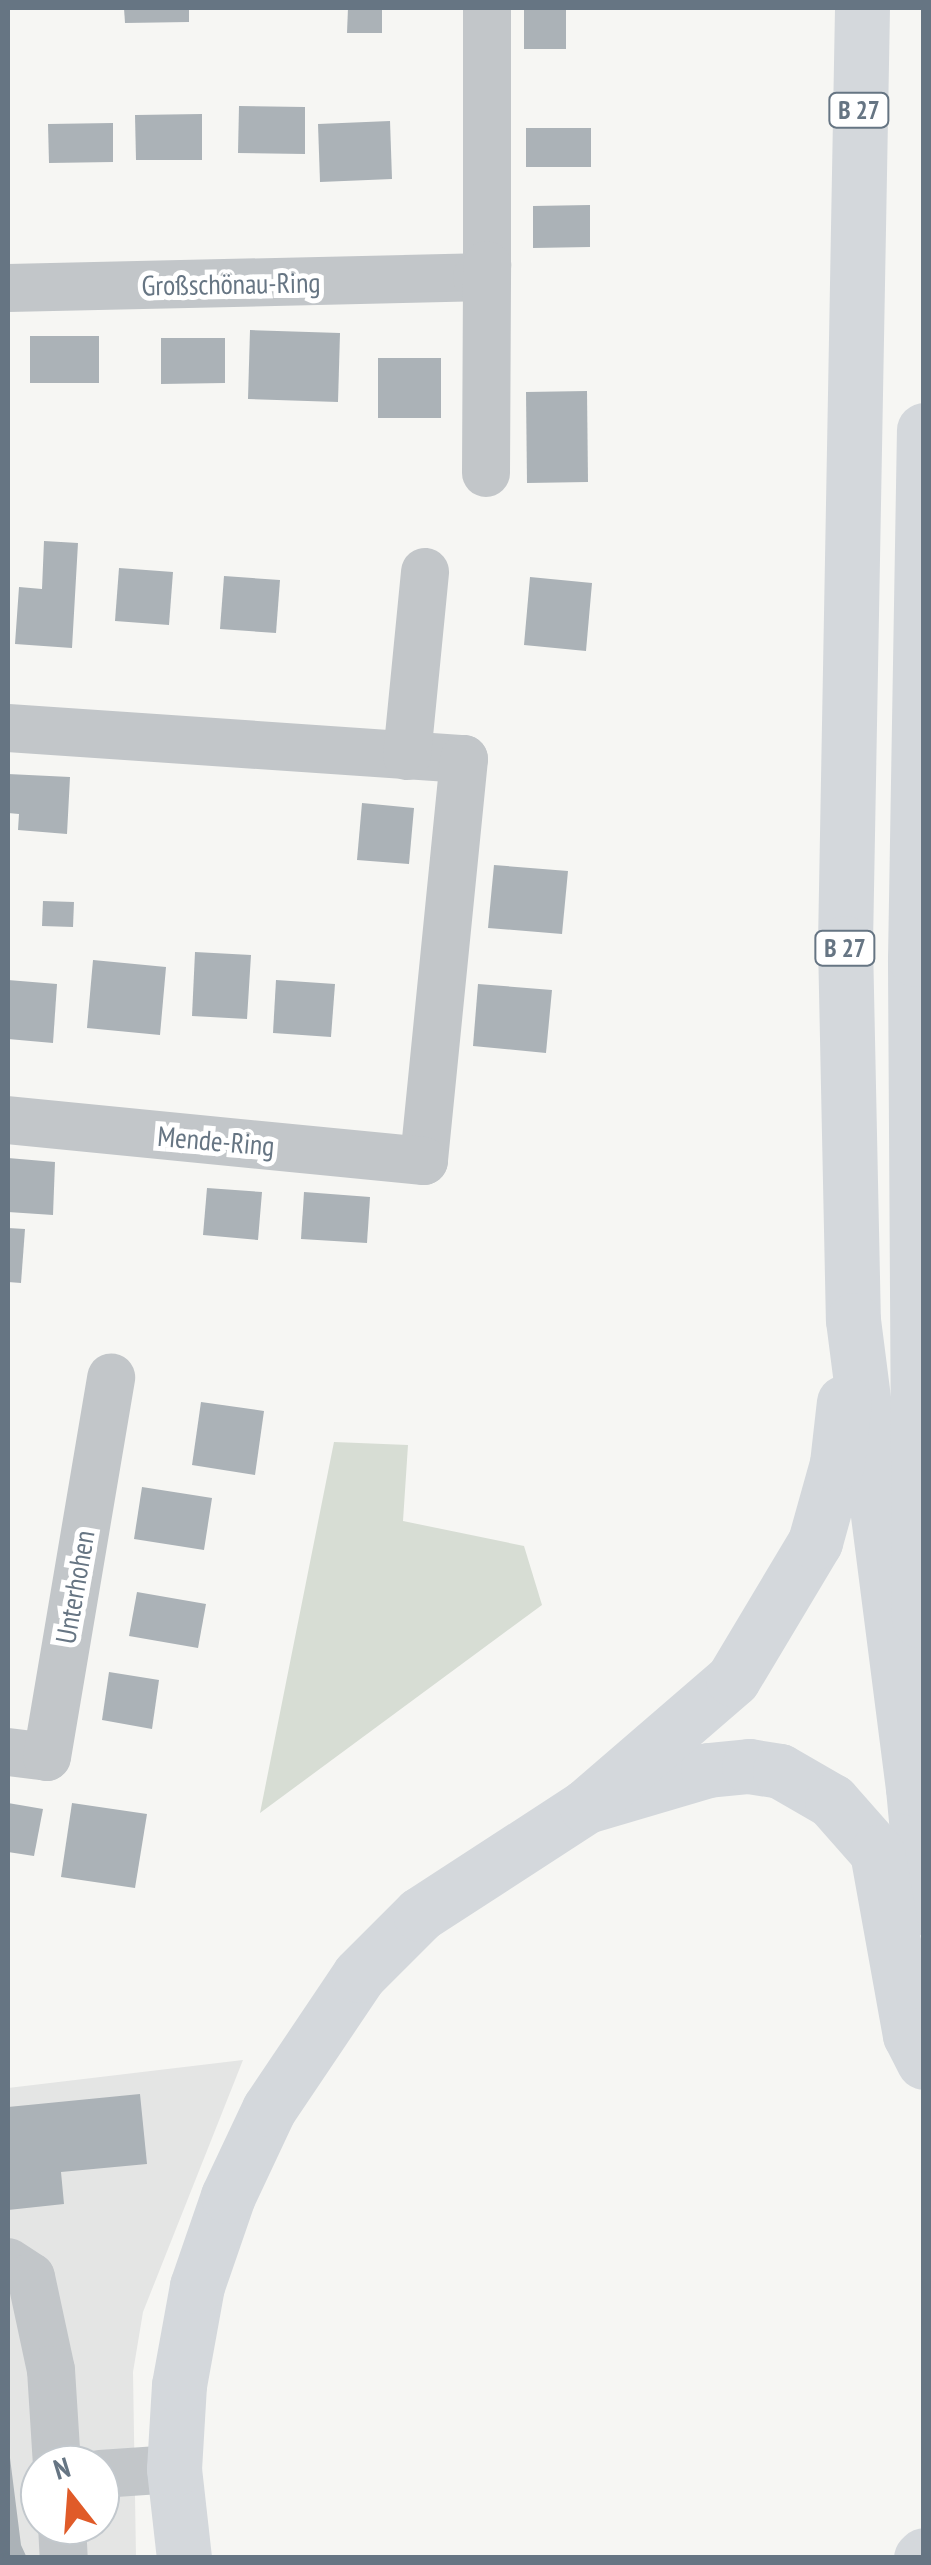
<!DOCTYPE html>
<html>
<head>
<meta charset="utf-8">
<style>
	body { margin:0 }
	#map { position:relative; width:931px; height:2565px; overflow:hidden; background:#f6f6f3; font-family:"PT Sans Narrow",sans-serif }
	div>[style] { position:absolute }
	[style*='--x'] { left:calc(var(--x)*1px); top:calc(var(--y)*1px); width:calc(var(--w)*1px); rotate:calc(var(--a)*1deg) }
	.built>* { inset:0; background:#e4e5e4 }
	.green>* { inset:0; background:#d7ddd4 }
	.building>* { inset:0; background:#abb2b7 }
	.minor>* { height:48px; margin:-24px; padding:0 24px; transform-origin:24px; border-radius:24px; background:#c2c6c9 }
	.major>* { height:55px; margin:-27.5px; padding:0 27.5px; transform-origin:27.5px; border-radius:27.5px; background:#d4d8dc }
	.highway>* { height:55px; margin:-27.5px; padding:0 27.5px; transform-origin:27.5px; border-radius:27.5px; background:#d4d8dc }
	span { translate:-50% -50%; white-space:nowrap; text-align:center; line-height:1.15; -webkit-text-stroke:10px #fff; paint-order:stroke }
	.shield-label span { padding:2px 8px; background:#fff; border:2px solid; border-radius:8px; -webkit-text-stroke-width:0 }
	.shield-label { font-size:25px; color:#667583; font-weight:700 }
	.street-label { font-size:28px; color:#667583 }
	.frame { position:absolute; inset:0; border:10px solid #667583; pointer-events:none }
	.north { position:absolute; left:20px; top:2445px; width:100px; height:100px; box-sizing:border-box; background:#fff; border:2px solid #c2c8cd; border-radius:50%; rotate:343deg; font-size:28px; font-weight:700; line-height:40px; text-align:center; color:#667583 }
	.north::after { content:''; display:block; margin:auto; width:35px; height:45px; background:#e05b29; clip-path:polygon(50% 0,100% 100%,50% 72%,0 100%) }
</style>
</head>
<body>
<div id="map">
	<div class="built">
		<i style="clip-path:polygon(evenodd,243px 2060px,143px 2312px,133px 2372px,136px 2557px,8px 2557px,8px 2088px,243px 2060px,40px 2465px,100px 2465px,100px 2525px,40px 2525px,40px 2465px)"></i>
	</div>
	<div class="green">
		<i style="clip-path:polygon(334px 1442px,408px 1445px,403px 1521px,524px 1546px,542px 1605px,260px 1813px)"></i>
	</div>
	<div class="building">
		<i style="clip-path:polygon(124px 8px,189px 8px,189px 22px,125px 23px)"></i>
		<i style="clip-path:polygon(348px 8px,382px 8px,382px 33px,347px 33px)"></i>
		<i style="clip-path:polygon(524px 8px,566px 8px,566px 49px,524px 49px)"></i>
		<i style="clip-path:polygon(239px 106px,305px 107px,305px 154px,238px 153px)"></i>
		<i style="clip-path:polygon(202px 114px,202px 160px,136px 160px,135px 115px)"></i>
		<i style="clip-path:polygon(390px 121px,392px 179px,320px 182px,318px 124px)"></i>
		<i style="clip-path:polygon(113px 123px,113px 162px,49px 163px,48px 124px)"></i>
		<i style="clip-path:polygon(526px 128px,591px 128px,591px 167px,526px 167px)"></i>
		<i style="clip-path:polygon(590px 205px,590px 247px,533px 248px,533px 206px)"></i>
		<i style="clip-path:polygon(250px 330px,340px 333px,338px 402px,248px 399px)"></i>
		<i style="clip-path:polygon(30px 336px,99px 336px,99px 383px,30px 383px)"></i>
		<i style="clip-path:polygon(161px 338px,225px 338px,225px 383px,161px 384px)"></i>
		<i style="clip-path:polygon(378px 358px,441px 358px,441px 418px,378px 418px)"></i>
		<i style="clip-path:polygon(587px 391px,588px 482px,527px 483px,526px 392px)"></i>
		<i style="clip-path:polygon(44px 541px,78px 543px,72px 648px,15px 644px,19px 587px,42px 589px)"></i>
		<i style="clip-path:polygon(119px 568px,173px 572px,169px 625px,115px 621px)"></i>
		<i style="clip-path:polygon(224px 576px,280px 580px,276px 633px,220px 629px)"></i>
		<i style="clip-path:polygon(530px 577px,592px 583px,586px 651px,524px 645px)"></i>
		<i style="clip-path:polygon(8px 774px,70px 777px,67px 834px,18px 830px,19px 814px,8px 813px)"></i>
		<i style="clip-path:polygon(362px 803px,414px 808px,409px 864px,357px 860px)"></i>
		<i style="clip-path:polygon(494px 865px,568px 871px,562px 934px,488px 928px)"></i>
		<i style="clip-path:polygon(43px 901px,74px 902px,73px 927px,42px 926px)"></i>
		<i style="clip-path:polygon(195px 952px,251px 955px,247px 1019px,192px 1016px)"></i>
		<i style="clip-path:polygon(93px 960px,166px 967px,160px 1035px,87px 1028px)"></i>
		<i style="clip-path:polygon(8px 980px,57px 984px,53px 1043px,8px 1039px)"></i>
		<i style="clip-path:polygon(276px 980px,335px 984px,331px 1037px,273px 1033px)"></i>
		<i style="clip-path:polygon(478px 984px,552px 990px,546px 1053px,473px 1046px)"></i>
		<i style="clip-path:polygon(8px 1158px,55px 1162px,53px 1215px,8px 1212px)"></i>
		<i style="clip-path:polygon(207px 1188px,262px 1192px,258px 1240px,203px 1235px)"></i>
		<i style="clip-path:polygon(304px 1192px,370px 1197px,367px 1243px,301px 1239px)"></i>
		<i style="clip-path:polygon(8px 1228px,25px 1229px,21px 1283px,8px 1282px)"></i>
		<i style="clip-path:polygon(201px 1402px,264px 1411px,255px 1475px,192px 1465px)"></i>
		<i style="clip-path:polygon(142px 1487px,212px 1498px,204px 1550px,134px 1539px)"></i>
		<i style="clip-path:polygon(137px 1592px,206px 1604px,198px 1648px,129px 1636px)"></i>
		<i style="clip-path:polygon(109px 1672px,159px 1680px,152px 1729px,102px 1720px)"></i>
		<i style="clip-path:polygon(8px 1803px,43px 1809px,34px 1856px,8px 1852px)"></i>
		<i style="clip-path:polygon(72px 1803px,147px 1814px,135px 1888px,61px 1877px)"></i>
		<i style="clip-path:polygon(140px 2094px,147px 2164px,61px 2172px,64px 2204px,8px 2210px,8px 2107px)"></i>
		<i style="clip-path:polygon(10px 2458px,21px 2545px,27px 2558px,8px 2558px)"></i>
	</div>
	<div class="minor">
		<i style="--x:8;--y:288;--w:469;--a:-1.3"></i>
		<i style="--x:477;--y:277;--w:16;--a:-50"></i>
		<i style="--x:487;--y:265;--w:257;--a:-90"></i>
		<i style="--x:486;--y:473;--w:208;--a:-89.7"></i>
		<i style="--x:8;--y:728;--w:457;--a:3.9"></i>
		<i style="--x:464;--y:759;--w:404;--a:95.7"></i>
		<i style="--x:424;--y:1161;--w:418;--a:-174.4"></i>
		<i style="--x:407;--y:756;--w:185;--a:-84.4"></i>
		<i style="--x:8;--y:1752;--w:39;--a:7"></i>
		<i style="--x:47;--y:1757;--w:385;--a:-80.4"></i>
		<i style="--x:8;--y:2262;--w:27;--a:33"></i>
		<i style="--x:31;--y:2277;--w:95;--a:77.9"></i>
		<i style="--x:51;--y:2370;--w:95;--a:86.4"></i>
		<i style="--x:100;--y:2474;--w:74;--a:-3.9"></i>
		<i style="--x:62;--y:2525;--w:33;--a:87"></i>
	</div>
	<div class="major">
		<i style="--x:913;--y:1788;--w:120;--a:84.7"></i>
		<i style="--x:586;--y:1806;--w:127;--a:-16.4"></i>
		<i style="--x:708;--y:1770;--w:41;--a:-5.6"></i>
		<i style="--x:749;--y:1766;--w:31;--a:9"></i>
		<i style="--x:780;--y:1771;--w:60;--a:30"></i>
		<i style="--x:832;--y:1801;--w:68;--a:48.6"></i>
		<i style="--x:877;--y:1852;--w:186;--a:79.8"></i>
		<i style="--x:910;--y:2035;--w:30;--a:63"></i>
		<i style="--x:921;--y:2558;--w:4;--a:-45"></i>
	</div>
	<div class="highway">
		<i style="--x:862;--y:8;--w:935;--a:91.04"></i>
		<i style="--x:845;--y:943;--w:377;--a:88.8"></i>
		<i style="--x:853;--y:1320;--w:472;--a:82.7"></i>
		<i style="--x:919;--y:1620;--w:661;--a:-90.35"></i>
		<i style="--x:915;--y:959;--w:529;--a:-89.03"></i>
		<i style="--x:184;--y:2558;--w:90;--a:-96.4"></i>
		<i style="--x:174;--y:2469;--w:84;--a:-86.6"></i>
		<i style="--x:179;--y:2385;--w:101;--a:-79.7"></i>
		<i style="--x:197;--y:2286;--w:95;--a:-71"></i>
		<i style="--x:228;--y:2196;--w:96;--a:-64.8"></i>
		<i style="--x:269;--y:2109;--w:161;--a:-56.1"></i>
		<i style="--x:359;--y:1975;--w:86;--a:-45"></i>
		<i style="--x:420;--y:1914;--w:198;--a:-33"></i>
		<i style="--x:586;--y:1806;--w:194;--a:-40.8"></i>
		<i style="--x:733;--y:1679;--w:160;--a:-59.1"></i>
		<i style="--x:815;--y:1542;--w:82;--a:-74.4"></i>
		<i style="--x:837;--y:1463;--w:61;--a:-83.5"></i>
	</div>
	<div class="shield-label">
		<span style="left:859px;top:110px">B 27</span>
		<span style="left:845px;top:948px">B 27</span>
	</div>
	<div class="street-label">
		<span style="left:231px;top:284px;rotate:-1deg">Großschönau-Ring</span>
		<span style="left:216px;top:1141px;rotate:5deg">Mende-Ring</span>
		<span style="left:75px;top:1587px;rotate:-80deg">Unterhohen</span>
	</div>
	<div class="frame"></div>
	<div class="north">N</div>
</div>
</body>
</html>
